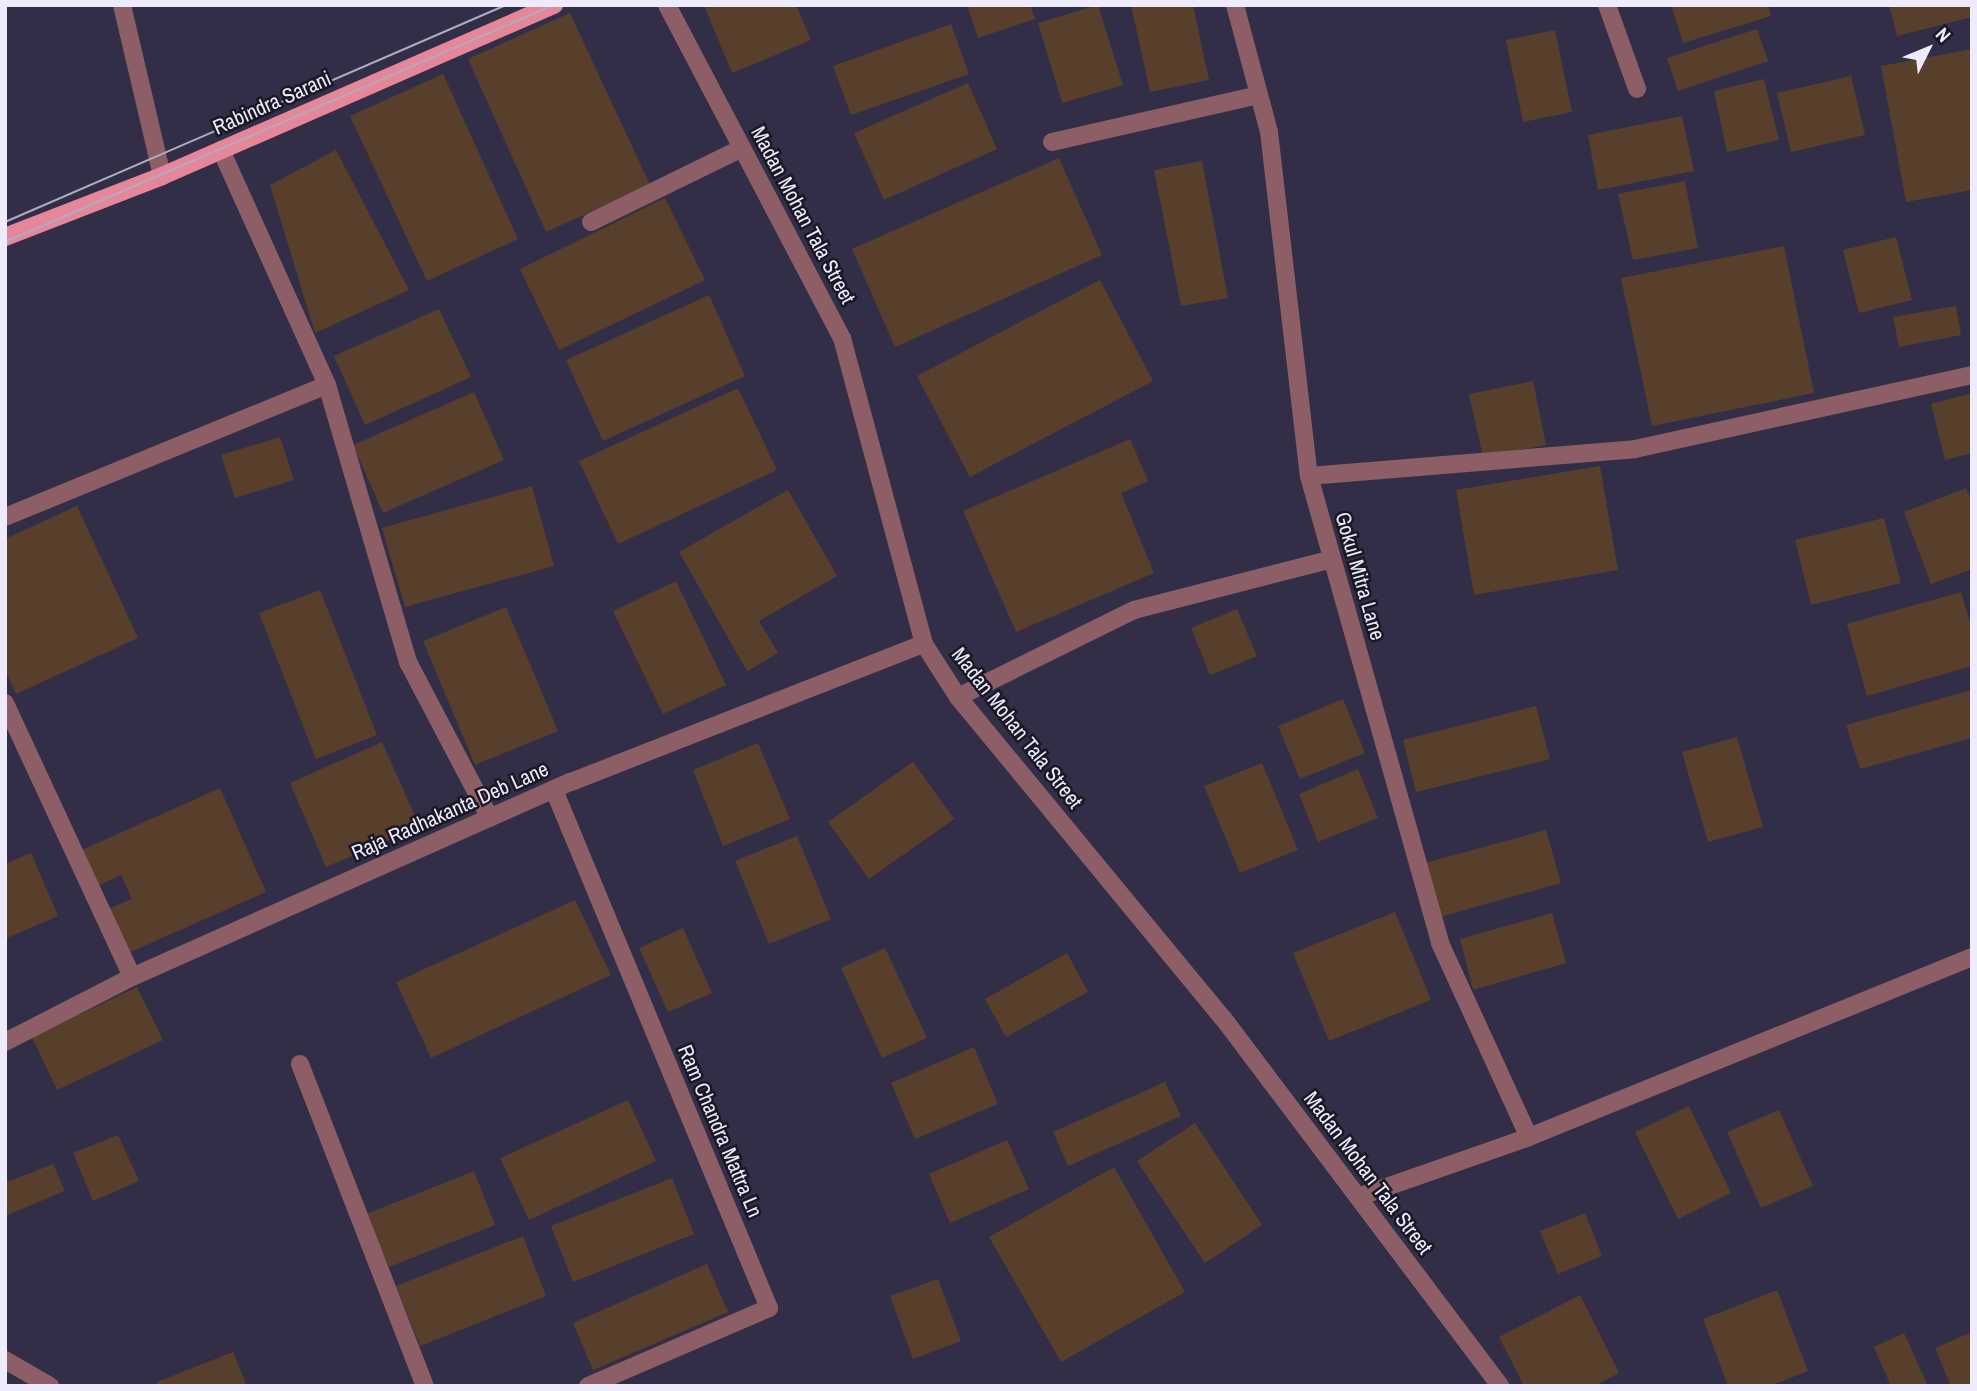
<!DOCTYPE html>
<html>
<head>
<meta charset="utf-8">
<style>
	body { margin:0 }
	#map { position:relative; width:1977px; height:1391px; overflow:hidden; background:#322e48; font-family:"Archivo Narrow",sans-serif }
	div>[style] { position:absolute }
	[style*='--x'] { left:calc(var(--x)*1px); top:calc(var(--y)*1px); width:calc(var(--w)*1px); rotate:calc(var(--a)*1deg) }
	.building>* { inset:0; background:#583f2c }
	.minor>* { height:18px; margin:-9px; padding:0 9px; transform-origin:9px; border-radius:9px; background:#8d5e66 }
	.major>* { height:18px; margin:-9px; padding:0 9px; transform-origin:9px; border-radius:9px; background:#e58699 }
	.tram>* { height:2px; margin:-1px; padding:0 1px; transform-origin:1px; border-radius:1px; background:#afacc0 }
	span { translate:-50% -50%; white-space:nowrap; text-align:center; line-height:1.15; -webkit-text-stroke:5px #1a1824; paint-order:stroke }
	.street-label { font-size:21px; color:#edebfc }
	.frame { position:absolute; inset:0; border:7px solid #edebfc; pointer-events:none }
	.north { position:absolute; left:1893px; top:14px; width:70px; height:70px; -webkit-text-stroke:5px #1a1824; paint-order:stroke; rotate:47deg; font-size:19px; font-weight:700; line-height:28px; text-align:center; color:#edebfc }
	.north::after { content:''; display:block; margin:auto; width:24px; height:32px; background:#edebfc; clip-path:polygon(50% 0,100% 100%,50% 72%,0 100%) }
</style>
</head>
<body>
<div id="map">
	<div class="building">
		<i style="clip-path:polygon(704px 5px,796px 5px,811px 40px,732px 73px)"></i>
		<i style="clip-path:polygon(967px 5px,1030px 5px,1035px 19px,978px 38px)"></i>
		<i style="clip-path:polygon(1098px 5px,1123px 85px,1062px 103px,1038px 23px)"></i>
		<i style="clip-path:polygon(1131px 5px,1193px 5px,1209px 80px,1150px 92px)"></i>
		<i style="clip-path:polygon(1671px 5px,1768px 5px,1771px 16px,1683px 43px)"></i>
		<i style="clip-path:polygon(1889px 5px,1972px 5px,1972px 17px,1897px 36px)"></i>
		<i style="clip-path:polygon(570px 13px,650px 185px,546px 232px,468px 59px)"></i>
		<i style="clip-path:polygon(951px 24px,969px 74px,851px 115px,833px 66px)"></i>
		<i style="clip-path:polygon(1757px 29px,1768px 61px,1678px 91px,1667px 58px)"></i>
		<i style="clip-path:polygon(1555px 30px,1572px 112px,1523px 122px,1506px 40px)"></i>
		<i style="clip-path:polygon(1972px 49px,1972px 190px,1906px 202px,1881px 66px)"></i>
		<i style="clip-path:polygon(443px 74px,518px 239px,427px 281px,350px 116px)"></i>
		<i style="clip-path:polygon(1851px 76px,1865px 135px,1791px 152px,1777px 93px)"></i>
		<i style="clip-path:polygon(1764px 79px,1779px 140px,1727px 152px,1714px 91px)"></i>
		<i style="clip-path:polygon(968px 83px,997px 149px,884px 200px,854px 133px)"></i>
		<i style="clip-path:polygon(1682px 116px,1694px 171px,1598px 190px,1588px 135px)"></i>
		<i style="clip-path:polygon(336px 150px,409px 290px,315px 333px,270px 185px)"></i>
		<i style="clip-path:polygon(1059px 158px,1102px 255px,895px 347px,852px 249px)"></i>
		<i style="clip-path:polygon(1202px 161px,1228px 298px,1181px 306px,1154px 170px)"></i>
		<i style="clip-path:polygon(1685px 181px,1698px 248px,1633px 260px,1618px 194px)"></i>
		<i style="clip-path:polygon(665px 198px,705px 280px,559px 350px,520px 269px)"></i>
		<i style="clip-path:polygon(1896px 237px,1912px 300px,1859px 313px,1843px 250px)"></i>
		<i style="clip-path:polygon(1784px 246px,1814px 393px,1652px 426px,1621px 278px)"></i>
		<i style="clip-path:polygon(1100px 280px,1153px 381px,970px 477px,917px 376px)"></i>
		<i style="clip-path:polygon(709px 295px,745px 376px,603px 441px,566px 360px)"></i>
		<i style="clip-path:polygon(1956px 306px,1961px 335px,1899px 347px,1893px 317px)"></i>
		<i style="clip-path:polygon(439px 309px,471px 377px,365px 425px,334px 356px)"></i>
		<i style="clip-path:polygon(1533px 381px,1546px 445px,1483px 457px,1469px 394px)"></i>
		<i style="clip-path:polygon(738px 388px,777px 470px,618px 544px,579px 461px)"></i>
		<i style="clip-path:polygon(474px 392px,504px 460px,383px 513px,353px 445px)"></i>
		<i style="clip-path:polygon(1972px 393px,1972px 453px,1945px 460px,1931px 404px)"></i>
		<i style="clip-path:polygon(280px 437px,294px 480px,235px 498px,221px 455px)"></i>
		<i style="clip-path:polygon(1130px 439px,1148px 481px,1121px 493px,1154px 573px,1016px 632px,963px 511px)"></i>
		<i style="clip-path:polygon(1600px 466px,1618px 570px,1474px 595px,1456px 490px)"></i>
		<i style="clip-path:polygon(532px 486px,554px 566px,405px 607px,382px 528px)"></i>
		<i style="clip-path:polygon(1966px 488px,1972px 502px,1972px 569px,1931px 584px,1904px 512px)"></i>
		<i style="clip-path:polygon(788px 490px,837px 576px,759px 621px,778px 653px,747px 671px,679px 552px)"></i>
		<i style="clip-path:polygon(77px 506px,138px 638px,16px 694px,5px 670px,5px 539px)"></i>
		<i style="clip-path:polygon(1884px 518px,1901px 583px,1811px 605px,1795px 540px)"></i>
		<i style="clip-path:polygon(676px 581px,726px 685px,663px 714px,613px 611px)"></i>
		<i style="clip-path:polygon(320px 590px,377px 735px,316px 759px,259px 613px)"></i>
		<i style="clip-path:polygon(1961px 592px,1972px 629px,1972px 666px,1867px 696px,1847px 624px)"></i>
		<i style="clip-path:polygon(506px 607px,558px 731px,475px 765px,423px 641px)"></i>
		<i style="clip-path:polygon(1237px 609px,1257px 656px,1210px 675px,1191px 628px)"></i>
		<i style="clip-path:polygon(1972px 690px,1972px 738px,1860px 769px,1846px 725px)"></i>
		<i style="clip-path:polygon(1343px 699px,1365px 753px,1300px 779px,1278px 726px)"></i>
		<i style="clip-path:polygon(1536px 706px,1550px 759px,1416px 792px,1403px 740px)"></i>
		<i style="clip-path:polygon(1737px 737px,1763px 827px,1708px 842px,1682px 752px)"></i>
		<i style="clip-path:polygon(382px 742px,420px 827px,326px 867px,290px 783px)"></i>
		<i style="clip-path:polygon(758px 743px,790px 819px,723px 846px,693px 770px)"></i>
		<i style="clip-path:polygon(913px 762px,954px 819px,869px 879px,828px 822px)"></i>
		<i style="clip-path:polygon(1262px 763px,1298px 850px,1240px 873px,1204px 786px)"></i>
		<i style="clip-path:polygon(1358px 769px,1378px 818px,1318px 842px,1299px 794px)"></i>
		<i style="clip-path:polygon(220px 788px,266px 892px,128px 953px,108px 909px,132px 899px,121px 875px,98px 886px,82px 850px)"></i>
		<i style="clip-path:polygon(1546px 830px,1561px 883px,1440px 917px,1425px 863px)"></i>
		<i style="clip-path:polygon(797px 836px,831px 919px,769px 944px,735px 861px)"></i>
		<i style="clip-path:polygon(31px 853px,58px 916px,5px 939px,5px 864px)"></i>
		<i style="clip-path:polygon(575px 900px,611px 975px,431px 1058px,396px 982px)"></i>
		<i style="clip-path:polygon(1395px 912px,1431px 1000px,1329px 1041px,1293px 953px)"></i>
		<i style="clip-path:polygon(1552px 913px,1566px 963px,1473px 990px,1460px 939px)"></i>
		<i style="clip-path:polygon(683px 928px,712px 993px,668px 1012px,639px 948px)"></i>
		<i style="clip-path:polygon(885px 948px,927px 1038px,882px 1058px,841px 968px)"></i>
		<i style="clip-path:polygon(1067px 953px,1088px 992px,1006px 1037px,985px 999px)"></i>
		<i style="clip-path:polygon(137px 987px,163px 1040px,57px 1090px,32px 1037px)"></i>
		<i style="clip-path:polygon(974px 1047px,998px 1104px,915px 1139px,891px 1083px)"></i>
		<i style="clip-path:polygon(1165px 1082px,1181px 1116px,1068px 1166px,1053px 1132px)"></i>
		<i style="clip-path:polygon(628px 1100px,656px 1161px,529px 1220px,500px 1158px)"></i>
		<i style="clip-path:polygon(1689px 1106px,1731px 1193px,1678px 1219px,1635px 1132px)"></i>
		<i style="clip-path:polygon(1779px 1110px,1813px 1186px,1761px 1208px,1727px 1132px)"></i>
		<i style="clip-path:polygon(1195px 1123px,1262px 1225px,1205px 1263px,1137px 1161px)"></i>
		<i style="clip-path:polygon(118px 1135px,139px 1181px,93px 1201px,73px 1153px)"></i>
		<i style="clip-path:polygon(1007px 1140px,1029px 1189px,950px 1223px,929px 1174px)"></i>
		<i style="clip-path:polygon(53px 1164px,65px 1191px,5px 1216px,5px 1183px)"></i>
		<i style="clip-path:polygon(1114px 1167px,1185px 1292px,1061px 1362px,989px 1237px)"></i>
		<i style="clip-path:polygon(474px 1171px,495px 1225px,389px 1267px,366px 1214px)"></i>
		<i style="clip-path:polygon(672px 1178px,694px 1234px,573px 1282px,551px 1226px)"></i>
		<i style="clip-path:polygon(1585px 1213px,1602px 1256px,1558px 1274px,1540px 1231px)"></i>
		<i style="clip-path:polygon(523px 1236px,546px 1296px,420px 1346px,396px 1286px)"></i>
		<i style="clip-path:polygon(707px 1264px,728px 1312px,593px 1370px,573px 1323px)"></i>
		<i style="clip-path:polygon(938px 1279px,961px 1341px,913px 1359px,890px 1296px)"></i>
		<i style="clip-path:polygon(1777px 1290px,1808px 1371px,1770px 1386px,1728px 1386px,1703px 1319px)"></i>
		<i style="clip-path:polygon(1580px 1295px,1619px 1373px,1594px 1386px,1524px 1386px,1499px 1337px)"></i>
		<i style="clip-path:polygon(1972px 1332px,1972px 1386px,1951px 1386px,1935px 1348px)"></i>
		<i style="clip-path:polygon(1904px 1333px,1928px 1386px,1891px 1386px,1874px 1347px)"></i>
		<i style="clip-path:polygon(233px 1352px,247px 1386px,158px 1386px,157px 1382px)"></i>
	</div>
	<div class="minor">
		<i style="--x:122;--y:5;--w:176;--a:76.8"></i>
		<i style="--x:667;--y:5;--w:376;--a:62.3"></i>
		<i style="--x:842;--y:338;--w:317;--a:75"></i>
		<i style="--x:924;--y:644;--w:63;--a:57.3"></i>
		<i style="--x:958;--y:697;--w:416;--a:50.5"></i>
		<i style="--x:1223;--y:1018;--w:461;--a:53"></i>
		<i style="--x:1235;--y:5;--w:131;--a:75"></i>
		<i style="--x:1269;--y:132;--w:346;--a:83.4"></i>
		<i style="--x:1309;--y:476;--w:485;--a:74.3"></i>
		<i style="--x:1440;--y:943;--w:213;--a:65.4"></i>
		<i style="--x:1607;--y:5;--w:89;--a:70.3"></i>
		<i style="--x:1052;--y:142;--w:212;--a:-12.8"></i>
		<i style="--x:221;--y:150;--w:258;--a:65.7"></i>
		<i style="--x:327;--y:385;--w:289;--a:73.7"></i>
		<i style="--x:408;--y:662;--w:176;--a:62.3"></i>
		<i style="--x:591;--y:222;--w:168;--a:-26.1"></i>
		<i style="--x:1309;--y:476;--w:327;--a:-4.7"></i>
		<i style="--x:1635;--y:449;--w:345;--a:-12.4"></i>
		<i style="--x:5;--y:517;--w:348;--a:-22.3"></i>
		<i style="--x:958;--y:697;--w:196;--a:-26.3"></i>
		<i style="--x:1134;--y:610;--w:204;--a:-14.4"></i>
		<i style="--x:5;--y:703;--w:302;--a:65.1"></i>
		<i style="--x:554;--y:790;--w:561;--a:67.46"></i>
		<i style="--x:769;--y:1308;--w:197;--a:156.7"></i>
		<i style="--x:5;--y:1042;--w:143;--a:-27.1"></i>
		<i style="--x:132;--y:977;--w:480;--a:-24"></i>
		<i style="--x:571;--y:782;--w:379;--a:-21.4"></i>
		<i style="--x:300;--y:1064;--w:345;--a:68.8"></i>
		<i style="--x:1358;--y:1197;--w:181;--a:-19.3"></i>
		<i style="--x:1529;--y:1137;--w:478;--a:-22.1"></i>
		<i style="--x:5;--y:1360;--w:52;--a:30"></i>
	</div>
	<div class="major">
		<i style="--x:5;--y:237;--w:168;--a:-21.2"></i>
		<i style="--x:162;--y:176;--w:428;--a:-23.6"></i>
	</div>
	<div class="tram">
		<i style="--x:5;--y:222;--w:546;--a:-23.42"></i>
		<i style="--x:5;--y:242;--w:598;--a:-23.35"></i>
	</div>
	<div class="street-label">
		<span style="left:272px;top:103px;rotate:-24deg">Rabindra Sarani</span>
		<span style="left:803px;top:215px;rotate:62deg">Madan Mohan Tala Street</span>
		<span style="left:1360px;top:576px;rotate:74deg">Gokul Mitra Lane</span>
		<span style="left:1017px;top:728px;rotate:52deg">Madan Mohan Tala Street</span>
		<span style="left:450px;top:811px;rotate:-24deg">Raja Radhakanta Deb Lane</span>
		<span style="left:720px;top:1131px;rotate:67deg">Ram Chandra Mattra Ln</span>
		<span style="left:1368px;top:1173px;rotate:53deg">Madan Mohan Tala Street</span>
	</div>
	<div class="frame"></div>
	<div class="north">N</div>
</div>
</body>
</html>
